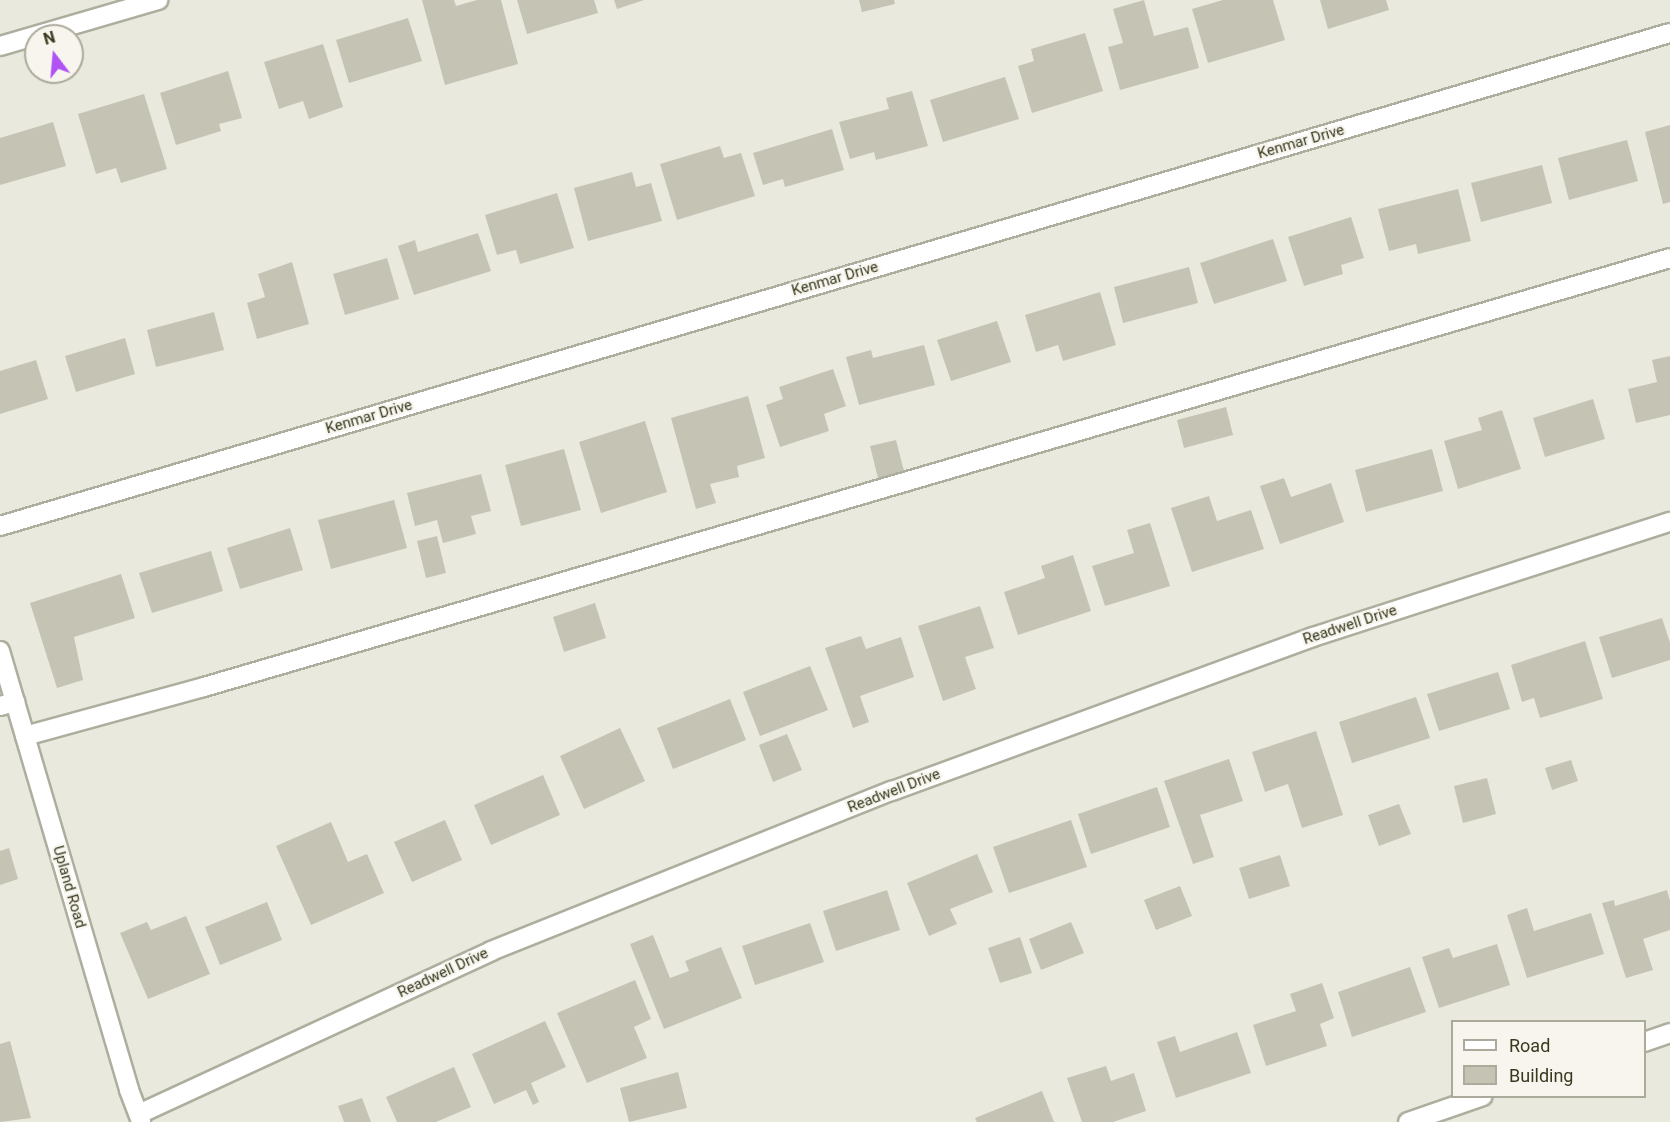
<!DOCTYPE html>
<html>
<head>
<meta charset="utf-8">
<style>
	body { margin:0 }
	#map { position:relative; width:1670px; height:1122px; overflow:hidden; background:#eae9de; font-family:Roboto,sans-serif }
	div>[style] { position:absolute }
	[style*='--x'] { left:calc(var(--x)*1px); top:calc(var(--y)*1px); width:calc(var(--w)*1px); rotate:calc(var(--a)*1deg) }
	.building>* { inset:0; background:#c5c3b4 }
	.roads { filter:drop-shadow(2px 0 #adae9d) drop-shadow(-2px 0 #adae9d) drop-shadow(0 2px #adae9d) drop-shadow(0 -2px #adae9d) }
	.service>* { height:18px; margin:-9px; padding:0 9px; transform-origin:9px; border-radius:9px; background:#fff }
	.minor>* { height:18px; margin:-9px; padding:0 9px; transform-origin:9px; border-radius:9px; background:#fff }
	.tertiary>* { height:18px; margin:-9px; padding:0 9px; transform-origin:9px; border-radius:9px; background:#fff }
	span { translate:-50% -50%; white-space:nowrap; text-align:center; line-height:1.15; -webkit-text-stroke:4.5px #f7f5ee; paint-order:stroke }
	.street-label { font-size:15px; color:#383a1f }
	.legend { position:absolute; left:1451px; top:1020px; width:195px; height:78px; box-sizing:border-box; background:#f7f5ee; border:2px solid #abaa9b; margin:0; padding:8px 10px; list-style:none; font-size:18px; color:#383a1f }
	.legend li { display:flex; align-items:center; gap:12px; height:30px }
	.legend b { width:30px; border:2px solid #abaa9b }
	.north { position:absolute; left:24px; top:24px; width:60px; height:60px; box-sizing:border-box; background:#f7f5ee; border:2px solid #abaa9b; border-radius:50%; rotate:344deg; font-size:16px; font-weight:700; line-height:24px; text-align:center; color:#383a1f }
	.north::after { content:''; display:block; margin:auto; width:21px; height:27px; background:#b153f3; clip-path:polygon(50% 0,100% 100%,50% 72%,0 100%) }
</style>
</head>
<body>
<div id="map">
	<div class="building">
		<i style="clip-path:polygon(422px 0,454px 0,456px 6px,477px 0,501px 0,518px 64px,445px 85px)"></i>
		<i style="clip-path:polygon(517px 0,594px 0,598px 13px,527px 34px)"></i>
		<i style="clip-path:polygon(614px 0,644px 0,617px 9px)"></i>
		<i style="clip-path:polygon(859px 0,894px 0,895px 4px,862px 12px)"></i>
		<i style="clip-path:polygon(1144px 0,1154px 36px,1188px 27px,1199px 68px,1120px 90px,1108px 47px,1123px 43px,1113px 9px)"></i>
		<i style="clip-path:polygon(1223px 0,1273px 0,1285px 40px,1208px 63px,1192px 9px)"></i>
		<i style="clip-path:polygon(1320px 0,1386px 0,1389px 10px,1328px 29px)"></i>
		<i style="clip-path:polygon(408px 18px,422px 61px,349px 83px,336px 40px)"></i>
		<i style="clip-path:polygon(1085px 33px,1103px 91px,1032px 113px,1018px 66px,1034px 61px,1031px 49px)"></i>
		<i style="clip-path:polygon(323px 44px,343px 107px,309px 119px,303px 101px,279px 109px,264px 62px)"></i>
		<i style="clip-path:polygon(228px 71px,242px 118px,219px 124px,221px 131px,176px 145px,160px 93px)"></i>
		<i style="clip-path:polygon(1005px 77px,1019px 119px,943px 142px,930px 100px)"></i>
		<i style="clip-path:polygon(912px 91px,928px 146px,876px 160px,874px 152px,850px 159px,839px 122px,889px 109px,886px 98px)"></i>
		<i style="clip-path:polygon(144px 94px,167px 169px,121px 183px,116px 168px,96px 174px,78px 114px)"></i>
		<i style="clip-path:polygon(53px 122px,66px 166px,0 185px,0 138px)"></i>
		<i style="clip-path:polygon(1670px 125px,1670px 202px,1663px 204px,1645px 132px)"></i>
		<i style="clip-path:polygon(832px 129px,844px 170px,785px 187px,783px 179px,763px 185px,753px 153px)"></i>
		<i style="clip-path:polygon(1627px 140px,1638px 181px,1569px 200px,1558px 158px)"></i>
		<i style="clip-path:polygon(720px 146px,724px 158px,741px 153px,755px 196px,677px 220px,660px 164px)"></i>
		<i style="clip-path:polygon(1542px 165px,1552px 203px,1481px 222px,1471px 183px)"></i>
		<i style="clip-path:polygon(632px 172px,636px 187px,651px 183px,662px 221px,588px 241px,574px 188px)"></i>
		<i style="clip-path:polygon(1458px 189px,1471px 241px,1418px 254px,1416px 244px,1389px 251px,1378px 209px)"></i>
		<i style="clip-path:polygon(557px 193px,574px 248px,520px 264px,516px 250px,497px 255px,485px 215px)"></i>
		<i style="clip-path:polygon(1351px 217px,1364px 258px,1341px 265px,1343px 274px,1304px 286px,1288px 237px)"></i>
		<i style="clip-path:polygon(478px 233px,491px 271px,414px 295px,398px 246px,415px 240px,418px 252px)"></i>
		<i style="clip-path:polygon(1273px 239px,1287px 281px,1214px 304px,1200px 263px)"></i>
		<i style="clip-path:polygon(387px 258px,399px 299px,345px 315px,333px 274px)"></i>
		<i style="clip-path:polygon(292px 262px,309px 324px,257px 339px,247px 303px,265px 297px,258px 274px)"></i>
		<i style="clip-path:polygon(1189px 267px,1198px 303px,1123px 323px,1114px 287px)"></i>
		<i style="clip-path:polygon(1100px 292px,1116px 345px,1063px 361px,1058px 345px,1036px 352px,1025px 315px)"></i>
		<i style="clip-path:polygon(214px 312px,224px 350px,156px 367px,147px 330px)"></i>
		<i style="clip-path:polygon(997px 321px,1011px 362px,951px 381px,937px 340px)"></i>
		<i style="clip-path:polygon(125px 338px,135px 374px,76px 392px,65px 356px)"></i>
		<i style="clip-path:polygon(924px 345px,935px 385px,859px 405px,846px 357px,871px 350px,873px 358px)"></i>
		<i style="clip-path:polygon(1670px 356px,1670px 415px,1636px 423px,1628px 389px,1657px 382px,1652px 360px)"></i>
		<i style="clip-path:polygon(36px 360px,48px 399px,0 414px,0 371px)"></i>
		<i style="clip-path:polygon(833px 369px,846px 406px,824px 414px,829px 431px,780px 447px,766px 405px,783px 399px,779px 387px)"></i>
		<i style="clip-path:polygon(748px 396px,765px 458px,737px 466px,739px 477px,710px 484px,716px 503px,696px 509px,671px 418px)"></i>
		<i style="clip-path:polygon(1593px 399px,1605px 439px,1545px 457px,1533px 418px)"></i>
		<i style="clip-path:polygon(1226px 407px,1233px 435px,1184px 448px,1177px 420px)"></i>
		<i style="clip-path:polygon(1502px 410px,1521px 469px,1458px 489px,1444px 441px,1482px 430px,1478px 418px)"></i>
		<i style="clip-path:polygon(645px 421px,667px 492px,601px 513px,579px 442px)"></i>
		<i style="clip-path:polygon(896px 440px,904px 471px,878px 478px,870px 446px)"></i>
		<i style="clip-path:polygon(564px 449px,581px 510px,521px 526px,505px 465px)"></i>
		<i style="clip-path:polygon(1432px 449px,1443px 491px,1366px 512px,1355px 470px)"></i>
		<i style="clip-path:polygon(481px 474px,491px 511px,471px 516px,476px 534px,443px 543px,437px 520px,415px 526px,407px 493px)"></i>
		<i style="clip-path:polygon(1284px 478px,1291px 497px,1331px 483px,1344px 522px,1280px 544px,1260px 486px)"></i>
		<i style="clip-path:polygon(1209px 496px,1217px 521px,1251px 510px,1264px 549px,1192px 572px,1171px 508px)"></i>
		<i style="clip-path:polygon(394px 500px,407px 548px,331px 569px,318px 520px)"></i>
		<i style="clip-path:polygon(1150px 523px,1170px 586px,1105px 606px,1092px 566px,1134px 553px,1127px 530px)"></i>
		<i style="clip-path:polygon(290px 528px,303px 570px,240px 589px,227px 548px)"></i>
		<i style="clip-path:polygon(437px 536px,446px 573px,426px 578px,417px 541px)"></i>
		<i style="clip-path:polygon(211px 551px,223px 591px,152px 613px,139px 573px)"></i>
		<i style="clip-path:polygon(1073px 555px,1091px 611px,1018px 635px,1004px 592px,1045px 578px,1041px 566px)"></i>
		<i style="clip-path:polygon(121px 574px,135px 618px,74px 637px,83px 680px,57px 688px,30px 603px)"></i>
		<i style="clip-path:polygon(595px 603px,606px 638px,564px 652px,553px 617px)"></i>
		<i style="clip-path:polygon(980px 606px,994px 648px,965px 657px,976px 689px,943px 701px,918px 626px)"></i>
		<i style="clip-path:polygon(1662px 618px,1670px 643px,1670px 660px,1612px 678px,1599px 637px)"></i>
		<i style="clip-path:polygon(861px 636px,866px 649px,901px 637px,914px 677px,860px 696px,869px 722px,853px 728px,825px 648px)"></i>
		<i style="clip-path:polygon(1585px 641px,1603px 699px,1540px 718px,1534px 698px,1522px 702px,1511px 665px)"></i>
		<i style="clip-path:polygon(810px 666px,828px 710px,760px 736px,743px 692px)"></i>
		<i style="clip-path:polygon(1498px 672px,1510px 709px,1439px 731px,1427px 694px)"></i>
		<i style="clip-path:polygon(1416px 697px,1430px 738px,1352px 763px,1339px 722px)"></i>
		<i style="clip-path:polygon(730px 699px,746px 740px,673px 769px,657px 728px)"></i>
		<i style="clip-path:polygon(620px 728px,645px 781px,584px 809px,560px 756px)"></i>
		<i style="clip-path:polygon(1316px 731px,1343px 815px,1302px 828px,1288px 784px,1265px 792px,1252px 752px)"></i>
		<i style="clip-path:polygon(787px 734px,802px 770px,773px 782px,759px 745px)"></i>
		<i style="clip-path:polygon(1229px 759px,1243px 801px,1200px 815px,1214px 857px,1193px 864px,1164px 781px)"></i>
		<i style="clip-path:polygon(1571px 760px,1578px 781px,1552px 790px,1545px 768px)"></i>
		<i style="clip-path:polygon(543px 775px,560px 815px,491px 845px,474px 805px)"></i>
		<i style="clip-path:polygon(1487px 778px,1496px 814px,1463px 823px,1454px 786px)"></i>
		<i style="clip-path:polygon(1157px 787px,1170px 827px,1091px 854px,1078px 814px)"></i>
		<i style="clip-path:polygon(1399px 804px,1411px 834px,1379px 846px,1368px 815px)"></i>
		<i style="clip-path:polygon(445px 820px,462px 860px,412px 882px,394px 842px)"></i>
		<i style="clip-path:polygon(1071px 820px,1087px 867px,1009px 893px,993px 847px)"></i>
		<i style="clip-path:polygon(331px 822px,348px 862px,367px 854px,384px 893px,311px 925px,276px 846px)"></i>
		<i style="clip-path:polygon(9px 848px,18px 879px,0 885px,0 851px)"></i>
		<i style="clip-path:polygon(977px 854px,993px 892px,950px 909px,957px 924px,929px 936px,907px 883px)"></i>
		<i style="clip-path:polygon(1280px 855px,1290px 886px,1249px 899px,1239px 868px)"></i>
		<i style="clip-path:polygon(1180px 886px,1192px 916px,1156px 930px,1144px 900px)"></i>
		<i style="clip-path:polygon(887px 890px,900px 930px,836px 951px,823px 911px)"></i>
		<i style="clip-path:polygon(1667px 890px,1670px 901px,1670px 930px,1643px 939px,1653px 970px,1626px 978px,1602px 903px,1614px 900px,1615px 906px)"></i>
		<i style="clip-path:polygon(267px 902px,282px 940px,220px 965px,205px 927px)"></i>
		<i style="clip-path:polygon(1527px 908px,1534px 931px,1591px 913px,1604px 954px,1527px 978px,1507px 915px)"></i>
		<i style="clip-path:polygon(186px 916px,210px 974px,148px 999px,120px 933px,147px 922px,151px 930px)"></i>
		<i style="clip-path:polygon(1071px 922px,1084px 953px,1041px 970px,1029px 939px)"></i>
		<i style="clip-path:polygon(810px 923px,824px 962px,755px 985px,742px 946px)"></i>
		<i style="clip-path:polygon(653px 935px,670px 978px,689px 971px,685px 961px,721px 947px,742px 998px,664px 1029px,630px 944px)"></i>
		<i style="clip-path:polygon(1020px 937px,1032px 973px,1000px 983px,988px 948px)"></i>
		<i style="clip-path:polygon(1497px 944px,1510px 985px,1439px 1008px,1422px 957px,1449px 948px,1453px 958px)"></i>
		<i style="clip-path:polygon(1410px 967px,1426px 1012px,1352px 1037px,1338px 992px)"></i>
		<i style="clip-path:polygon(635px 980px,651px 1019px,634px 1027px,647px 1058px,587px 1083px,557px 1013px)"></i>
		<i style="clip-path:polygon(1322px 983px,1334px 1018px,1320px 1024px,1327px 1046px,1266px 1066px,1253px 1025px,1296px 1011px,1290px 994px)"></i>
		<i style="clip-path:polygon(545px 1021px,566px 1067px,531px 1083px,539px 1102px,533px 1105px,526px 1090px,494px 1104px,472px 1054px)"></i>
		<i style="clip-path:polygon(1237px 1032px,1251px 1073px,1176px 1098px,1157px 1042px,1175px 1036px,1180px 1052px)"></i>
		<i style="clip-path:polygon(10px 1041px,31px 1118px,0 1122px,0 1044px)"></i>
		<i style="clip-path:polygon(1106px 1066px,1111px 1081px,1134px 1073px,1146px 1111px,1113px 1122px,1082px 1122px,1067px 1078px)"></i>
		<i style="clip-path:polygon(454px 1067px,471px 1107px,436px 1122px,397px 1122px,386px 1097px)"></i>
		<i style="clip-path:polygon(678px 1072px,687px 1108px,629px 1122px,620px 1088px)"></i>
		<i style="clip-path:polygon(1042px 1091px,1054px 1122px,977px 1122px,975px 1118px)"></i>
		<i style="clip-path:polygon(362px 1098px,371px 1122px,344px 1122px,338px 1106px)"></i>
	</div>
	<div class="roads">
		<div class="service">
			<i style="--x:0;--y:706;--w:16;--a:-15"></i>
			<i style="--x:25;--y:736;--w:186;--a:-15.3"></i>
			<i style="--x:204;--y:687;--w:1527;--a:-16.31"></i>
		</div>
		<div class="minor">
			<i style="--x:0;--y:46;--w:165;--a:-16.2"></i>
			<i style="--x:0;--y:526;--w:1741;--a:-16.45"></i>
			<i style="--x:1644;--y:1042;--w:28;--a:-19"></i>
			<i style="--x:139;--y:1114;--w:388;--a:-24.8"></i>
			<i style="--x:491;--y:951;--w:432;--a:-21.8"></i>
			<i style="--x:892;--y:791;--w:448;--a:-20.1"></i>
			<i style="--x:1313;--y:637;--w:375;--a:-17.9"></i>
			<i style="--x:1408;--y:1122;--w:79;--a:-19.1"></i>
		</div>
		<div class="tertiary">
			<i style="--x:0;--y:651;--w:458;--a:73.6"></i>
			<i style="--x:129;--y:1090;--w:34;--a:69"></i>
		</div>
	</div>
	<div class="street-label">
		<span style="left:1301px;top:142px;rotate:-16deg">Kenmar Drive</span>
		<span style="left:835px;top:279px;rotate:-16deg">Kenmar Drive</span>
		<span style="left:369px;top:417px;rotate:-16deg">Kenmar Drive</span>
		<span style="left:1350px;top:625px;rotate:-18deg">Readwell Drive</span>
		<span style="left:894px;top:791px;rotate:-21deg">Readwell Drive</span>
		<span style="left:69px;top:887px;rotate:74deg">Upland Road</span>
		<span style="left:443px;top:973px;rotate:-25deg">Readwell Drive</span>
	</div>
	<ul class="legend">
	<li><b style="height:8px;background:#fff"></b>Road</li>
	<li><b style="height:16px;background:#c5c3b4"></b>Building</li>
	</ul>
	<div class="north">N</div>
</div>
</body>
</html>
